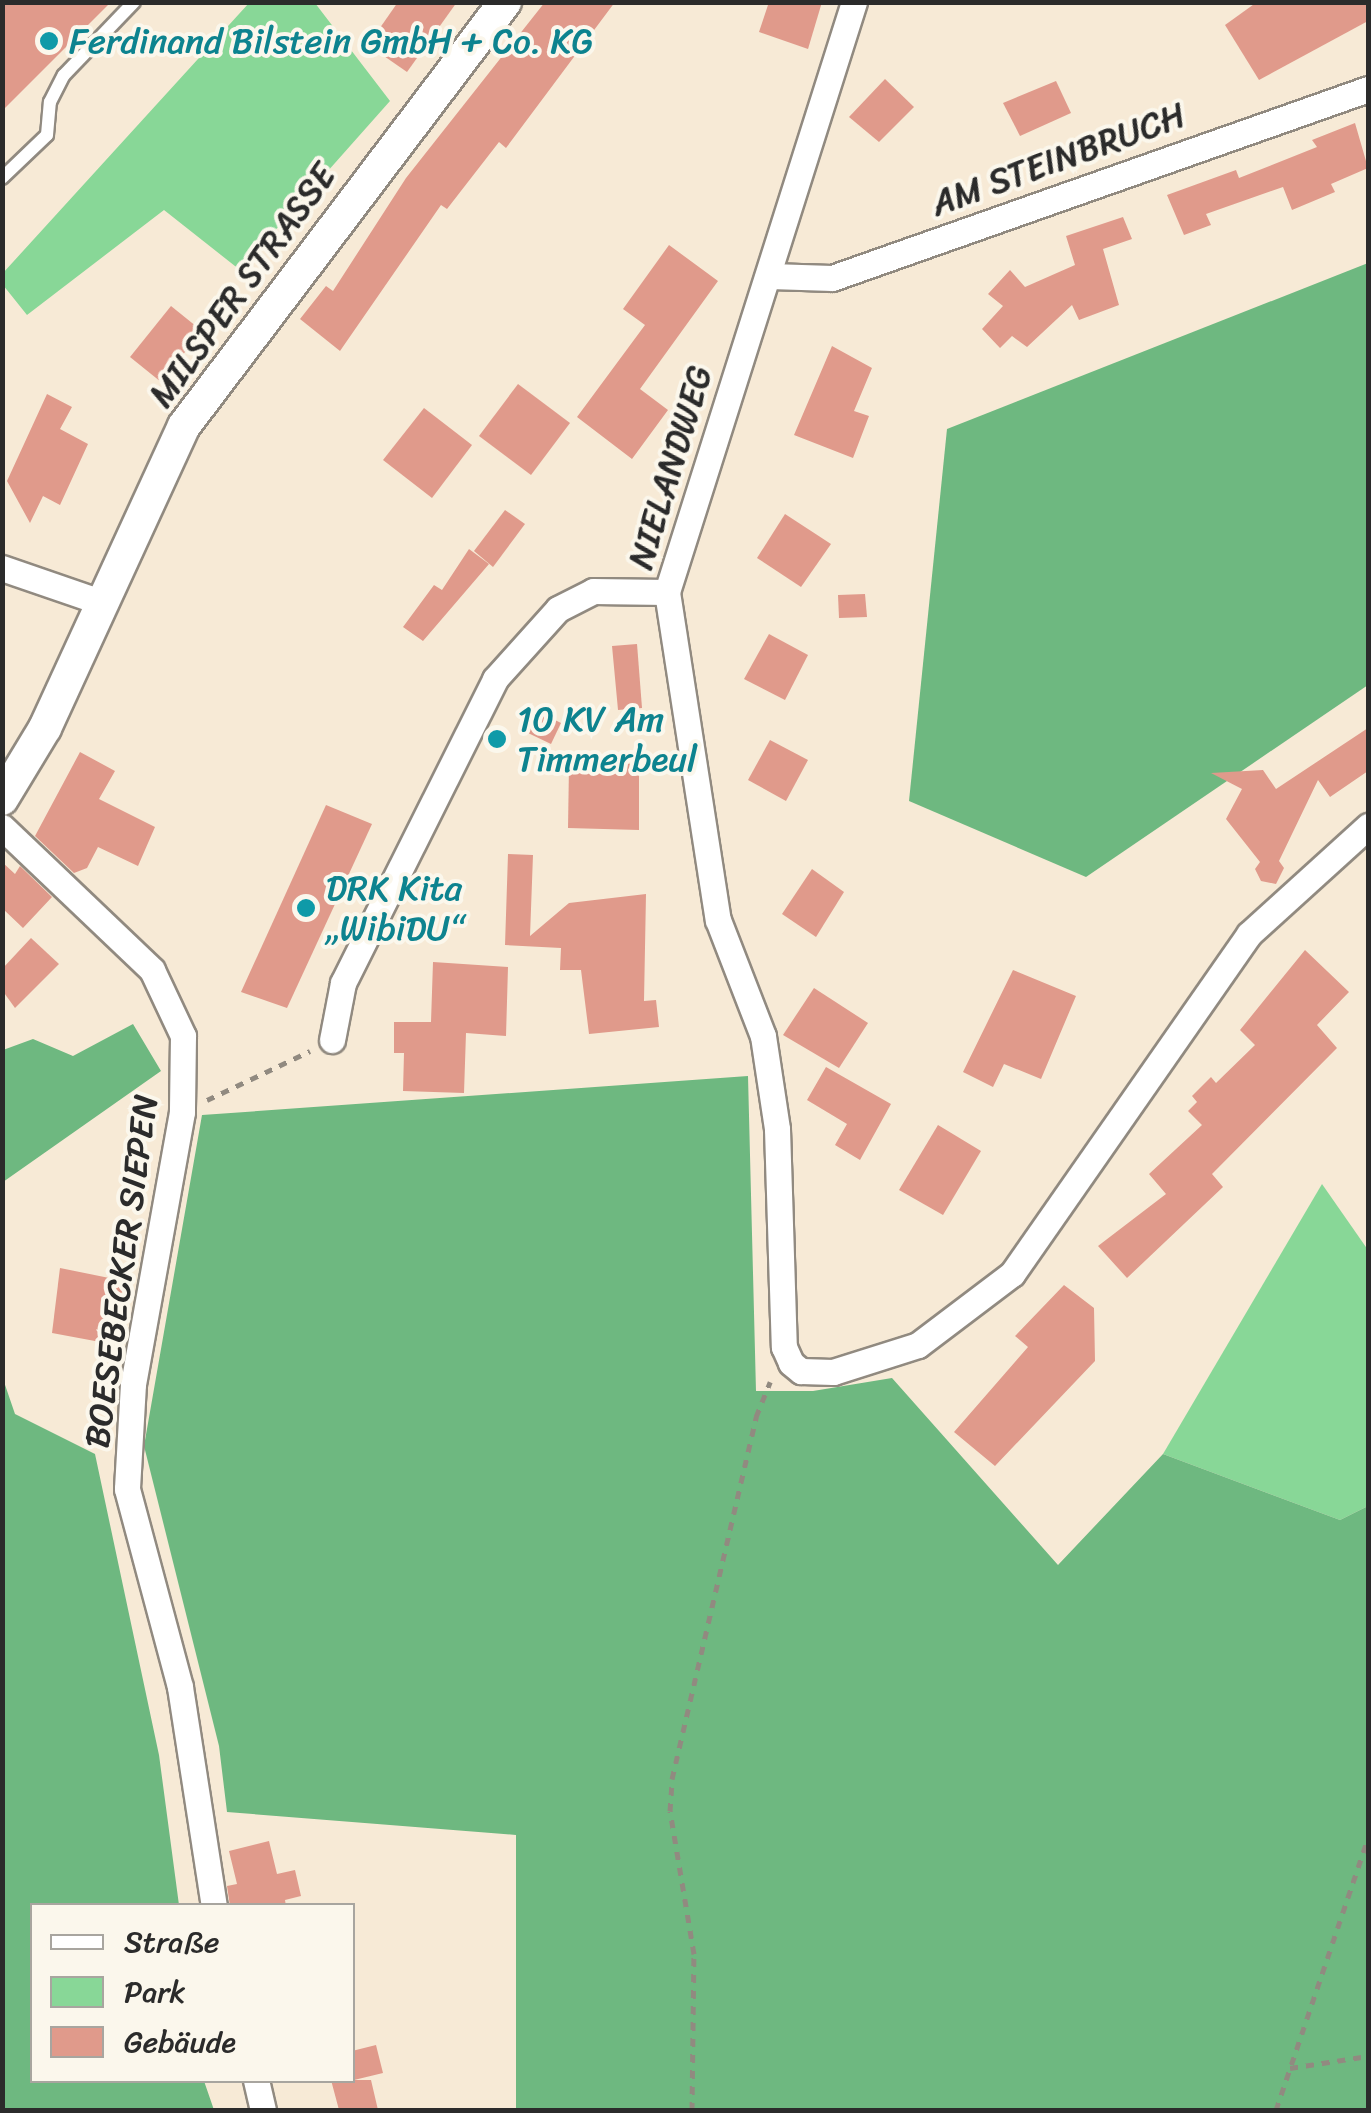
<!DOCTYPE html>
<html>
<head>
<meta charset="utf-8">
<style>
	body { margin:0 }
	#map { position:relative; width:1371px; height:2113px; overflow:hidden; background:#f7ead6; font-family:Sriracha,sans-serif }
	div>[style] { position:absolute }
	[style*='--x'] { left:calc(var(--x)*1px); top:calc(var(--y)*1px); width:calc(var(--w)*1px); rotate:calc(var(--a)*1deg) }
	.green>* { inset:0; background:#88d797 }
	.forest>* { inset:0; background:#6eb880 }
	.building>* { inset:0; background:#e09a8b }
	.path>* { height:5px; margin-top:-2.5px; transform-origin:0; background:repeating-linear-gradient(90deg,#918a80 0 8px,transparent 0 16px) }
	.roads { filter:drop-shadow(2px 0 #918a80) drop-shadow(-2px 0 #918a80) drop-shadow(0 2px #918a80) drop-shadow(0 -2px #918a80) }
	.service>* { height:12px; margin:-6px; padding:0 6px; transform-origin:6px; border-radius:6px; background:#fff }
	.minor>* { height:25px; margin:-12.5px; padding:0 12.5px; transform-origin:12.5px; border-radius:12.5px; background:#fff }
	.tertiary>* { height:32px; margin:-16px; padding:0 16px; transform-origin:16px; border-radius:16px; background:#fff }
	.dots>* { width:28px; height:28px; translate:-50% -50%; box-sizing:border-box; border:5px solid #fbf7ec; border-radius:50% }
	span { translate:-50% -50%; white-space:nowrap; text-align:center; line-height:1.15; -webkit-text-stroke:8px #fbf7ec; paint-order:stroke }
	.culture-label { font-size:35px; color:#0d838f }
	.left { translate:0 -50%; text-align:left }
	.street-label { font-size:35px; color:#2b2b2b }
	.frame { position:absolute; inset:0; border:5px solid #2b2b2b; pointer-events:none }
	.legend { position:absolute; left:30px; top:1903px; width:325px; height:180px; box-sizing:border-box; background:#fbf7ec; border:2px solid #a8a59f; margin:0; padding:12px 18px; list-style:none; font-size:30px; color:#2b2b2b }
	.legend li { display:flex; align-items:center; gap:20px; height:50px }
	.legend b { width:50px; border:2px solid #a8a59f }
</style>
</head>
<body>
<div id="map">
	<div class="green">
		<i style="clip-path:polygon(249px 3px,315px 3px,390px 101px,240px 270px,164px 210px,27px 315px,3px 285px,3px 273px)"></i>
		<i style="clip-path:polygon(1322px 1184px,1368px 1250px,1368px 1506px,1340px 1520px,1163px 1454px)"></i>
	</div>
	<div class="forest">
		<i style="clip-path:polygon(1368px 263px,1368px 685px,1086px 877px,909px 801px,947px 429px)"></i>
		<i style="clip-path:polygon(133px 1024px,161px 1071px,3px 1182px,3px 1050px,33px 1039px,73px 1056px)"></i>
		<i style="clip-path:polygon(748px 1076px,756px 1391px,813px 1391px,892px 1378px,1058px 1565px,1163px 1454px,1340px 1520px,1368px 1506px,1368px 2110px,516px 2110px,516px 1835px,227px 1812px,219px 1746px,144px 1446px,202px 1115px)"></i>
		<i style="clip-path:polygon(2px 1376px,15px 1414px,95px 1454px,159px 1755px,179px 1905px,32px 1906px,32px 2080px,204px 2081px,214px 2110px,3px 2110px)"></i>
	</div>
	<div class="building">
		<i style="clip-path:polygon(2px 2px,111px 2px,2px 111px)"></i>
		<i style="clip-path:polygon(398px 2px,457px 2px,407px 72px,368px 45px)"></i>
		<i style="clip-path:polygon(545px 2px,615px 2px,506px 148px,499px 142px,447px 209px,441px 205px,340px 351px,300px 319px,326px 286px,333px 291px,406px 178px)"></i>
		<i style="clip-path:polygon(769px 2px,822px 2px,808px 49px,759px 32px)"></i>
		<i style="clip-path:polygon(1257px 2px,1368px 2px,1368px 21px,1259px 80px,1225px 25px)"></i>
		<i style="clip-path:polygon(885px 79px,914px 107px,879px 142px,849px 117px)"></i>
		<i style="clip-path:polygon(1056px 81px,1071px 113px,1020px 136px,1003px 103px)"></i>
		<i style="clip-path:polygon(1355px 123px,1368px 168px,1331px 184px,1335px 192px,1292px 210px,1283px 187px,1206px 214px,1211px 225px,1184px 235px,1167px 195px,1236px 170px,1239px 178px,1317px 147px,1312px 140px)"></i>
		<i style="clip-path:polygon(1123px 217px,1132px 239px,1103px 249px,1119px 305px,1079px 320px,1072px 305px,1027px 347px,1012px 336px,1000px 348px,982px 329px,1003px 306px,988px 294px,1010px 270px,1025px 287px,1075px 265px,1066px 236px)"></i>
		<i style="clip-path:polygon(669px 245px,718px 281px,640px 389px,668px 410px,632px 459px,577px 417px,645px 325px,623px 309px)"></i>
		<i style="clip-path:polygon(171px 306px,202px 331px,161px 382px,130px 357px)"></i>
		<i style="clip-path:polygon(832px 346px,872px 368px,854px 411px,869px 416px,853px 458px,794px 435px)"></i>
		<i style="clip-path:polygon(518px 384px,570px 423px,531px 475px,479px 436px)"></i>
		<i style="clip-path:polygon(47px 394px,72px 407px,60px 429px,88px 444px,60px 505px,43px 496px,30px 523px,7px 481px)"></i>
		<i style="clip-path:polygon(424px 408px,472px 445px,432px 498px,383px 460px)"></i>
		<i style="clip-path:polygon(505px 510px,525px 524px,493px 567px,474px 551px)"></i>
		<i style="clip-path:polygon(785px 514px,831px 544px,801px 587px,757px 558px)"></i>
		<i style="clip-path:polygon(469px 549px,489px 564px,423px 641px,403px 627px,434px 585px,442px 590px)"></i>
		<i style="clip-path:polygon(865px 594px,867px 617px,839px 618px,838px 595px)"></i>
		<i style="clip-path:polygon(769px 634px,808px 655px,785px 700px,744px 679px)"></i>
		<i style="clip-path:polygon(637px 644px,642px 708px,618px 710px,612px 646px)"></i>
		<i style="clip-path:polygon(539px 712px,561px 723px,551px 744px,528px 733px)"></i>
		<i style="clip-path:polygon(1368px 728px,1368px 771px,1330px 797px,1318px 780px,1279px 861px,1284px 868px,1276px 884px,1261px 881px,1255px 869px,1260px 862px,1226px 819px,1242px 789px,1211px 773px,1263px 770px,1276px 789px)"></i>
		<i style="clip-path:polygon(770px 740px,808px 760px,786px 801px,748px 780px)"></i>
		<i style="clip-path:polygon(80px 752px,115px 771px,99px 799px,155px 827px,138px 866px,98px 847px,87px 868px,74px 873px,35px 836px)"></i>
		<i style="clip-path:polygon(603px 763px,639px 764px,639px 830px,568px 828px,569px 766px)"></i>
		<i style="clip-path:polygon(326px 805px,372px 824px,287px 1008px,241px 992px)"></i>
		<i style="clip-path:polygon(508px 854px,533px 855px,530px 936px,569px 903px,646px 894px,644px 1001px,656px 1000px,659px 1027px,589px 1034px,581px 970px,560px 970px,561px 948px,505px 945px)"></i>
		<i style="clip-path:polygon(2px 862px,15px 874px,20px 866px,52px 897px,23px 928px,2px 908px)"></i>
		<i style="clip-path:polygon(812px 869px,844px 892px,816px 937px,782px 914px)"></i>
		<i style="clip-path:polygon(31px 938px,59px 964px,15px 1008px,2px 990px,2px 969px)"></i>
		<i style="clip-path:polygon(1305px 950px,1349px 992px,1317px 1025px,1337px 1048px,1212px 1174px,1223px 1187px,1127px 1278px,1098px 1246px,1166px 1194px,1149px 1174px,1202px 1125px,1188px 1111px,1197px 1102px,1192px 1096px,1211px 1077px,1216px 1083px,1255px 1045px,1240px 1030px)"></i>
		<i style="clip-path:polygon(433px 962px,508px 967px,506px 1036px,466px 1033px,464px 1093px,403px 1091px,404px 1053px,394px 1053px,394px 1022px,431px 1022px)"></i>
		<i style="clip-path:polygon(1013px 970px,1076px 996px,1041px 1079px,1004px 1064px,993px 1087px,963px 1072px)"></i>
		<i style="clip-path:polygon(814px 988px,868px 1023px,839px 1068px,783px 1035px)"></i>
		<i style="clip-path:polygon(826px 1067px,891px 1104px,860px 1160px,835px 1145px,847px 1124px,807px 1100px)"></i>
		<i style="clip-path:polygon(938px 1125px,981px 1151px,943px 1215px,899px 1190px)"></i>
		<i style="clip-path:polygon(60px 1268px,124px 1281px,111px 1344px,52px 1333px)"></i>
		<i style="clip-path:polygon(1064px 1285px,1094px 1308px,1095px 1361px,995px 1466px,954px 1432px,1028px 1347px,1015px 1336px)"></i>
		<i style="clip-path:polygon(269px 1841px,277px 1874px,295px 1870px,301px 1896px,285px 1900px,286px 1906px,230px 1906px,227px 1886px,237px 1884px,229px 1851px)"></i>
		<i style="clip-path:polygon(376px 2045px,383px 2073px,354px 2080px,371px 2080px,378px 2110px,339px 2110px,331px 2080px,352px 2080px,352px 2051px)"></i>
	</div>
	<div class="path">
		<i style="--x:207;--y:1100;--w:114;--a:-25.4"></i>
		<i style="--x:1290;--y:2068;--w:79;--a:-8.7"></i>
		<i style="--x:692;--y:2110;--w:156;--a:-89.3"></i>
		<i style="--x:694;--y:1954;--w:145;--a:-99.5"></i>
		<i style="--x:670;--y:1811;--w:32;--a:-86"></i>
		<i style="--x:672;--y:1779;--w:372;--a:-76.9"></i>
		<i style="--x:756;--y:1417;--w:38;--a:-68"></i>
		<i style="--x:1276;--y:2110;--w:287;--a:-71.3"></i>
	</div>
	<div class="roads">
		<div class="service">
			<i style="--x:2;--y:178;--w:62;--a:-43.7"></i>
			<i style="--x:47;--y:135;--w:33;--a:-85"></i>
			<i style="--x:50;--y:102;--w:30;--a:-63"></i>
			<i style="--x:64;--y:75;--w:101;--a:-46.2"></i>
		</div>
		<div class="minor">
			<i style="--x:854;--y:2;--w:619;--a:107.59"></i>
			<i style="--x:667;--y:592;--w:332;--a:81.2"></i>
			<i style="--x:718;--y:920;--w:124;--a:68.8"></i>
			<i style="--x:763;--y:1036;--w:94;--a:81.4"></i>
			<i style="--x:777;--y:1129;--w:218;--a:88.2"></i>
			<i style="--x:784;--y:1347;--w:17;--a:66"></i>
			<i style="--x:791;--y:1363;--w:13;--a:39"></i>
			<i style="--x:801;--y:1371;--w:32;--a:2"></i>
			<i style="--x:833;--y:1372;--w:89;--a:-17.6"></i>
			<i style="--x:918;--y:1345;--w:118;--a:-37.1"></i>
			<i style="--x:1012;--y:1274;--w:414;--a:-55.1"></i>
			<i style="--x:1249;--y:934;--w:161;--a:-42.2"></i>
			<i style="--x:770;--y:276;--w:62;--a:1.8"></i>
			<i style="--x:832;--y:278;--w:568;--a:-19.42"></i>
			<i style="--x:2;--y:568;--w:105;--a:19"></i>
			<i style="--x:2;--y:827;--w:207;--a:43.6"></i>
			<i style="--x:152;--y:970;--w:73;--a:64.8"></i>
			<i style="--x:183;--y:1036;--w:76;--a:90.8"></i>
			<i style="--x:182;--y:1112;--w:276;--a:100.2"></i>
			<i style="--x:133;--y:1384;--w:105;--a:93.3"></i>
			<i style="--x:127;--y:1489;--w:205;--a:75"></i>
			<i style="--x:180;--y:1687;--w:222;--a:81.2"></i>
			<i style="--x:332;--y:1040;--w:58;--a:-79.1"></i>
			<i style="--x:343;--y:983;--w:340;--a:-63.4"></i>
			<i style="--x:495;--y:679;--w:94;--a:-48"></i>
			<i style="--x:558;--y:609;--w:39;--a:-27"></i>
			<i style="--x:593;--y:591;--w:74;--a:0.8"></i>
			<i style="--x:256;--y:2080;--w:31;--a:77"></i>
		</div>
		<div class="tertiary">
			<i style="--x:2;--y:799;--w:83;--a:-58.8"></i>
			<i style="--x:45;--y:728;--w:332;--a:-65.3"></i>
			<i style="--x:184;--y:426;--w:532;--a:-52.87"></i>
		</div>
	</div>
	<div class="dots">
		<i style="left:49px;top:41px;background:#0f9aa8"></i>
		<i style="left:497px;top:739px;background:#0f9aa8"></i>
		<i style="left:306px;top:908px;background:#0f9aa8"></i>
	</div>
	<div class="culture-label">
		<span class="left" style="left:69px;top:41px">Ferdinand Bilstein GmbH + Co. KG</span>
		<span class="left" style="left:517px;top:739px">10 KV Am<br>Timmerbeul</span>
		<span class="left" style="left:326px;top:908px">DRK Kita<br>„WibiDU“</span>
	</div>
	<div class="street-label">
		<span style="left:1058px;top:159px;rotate:-20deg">AM STEINBRUCH</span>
		<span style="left:242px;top:285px;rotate:-54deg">MILSPER STRASSE</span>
		<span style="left:670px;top:467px;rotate:-73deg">NIELANDWEG</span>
		<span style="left:121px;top:1271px;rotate:-82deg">BOESEBECKER SIEPEN</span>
	</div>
	<div class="frame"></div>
	<ul class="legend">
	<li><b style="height:12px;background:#fff"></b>Straße</li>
	<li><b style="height:28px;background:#88d797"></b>Park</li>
	<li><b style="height:28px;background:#e09a8b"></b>Gebäude</li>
	</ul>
</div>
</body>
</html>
